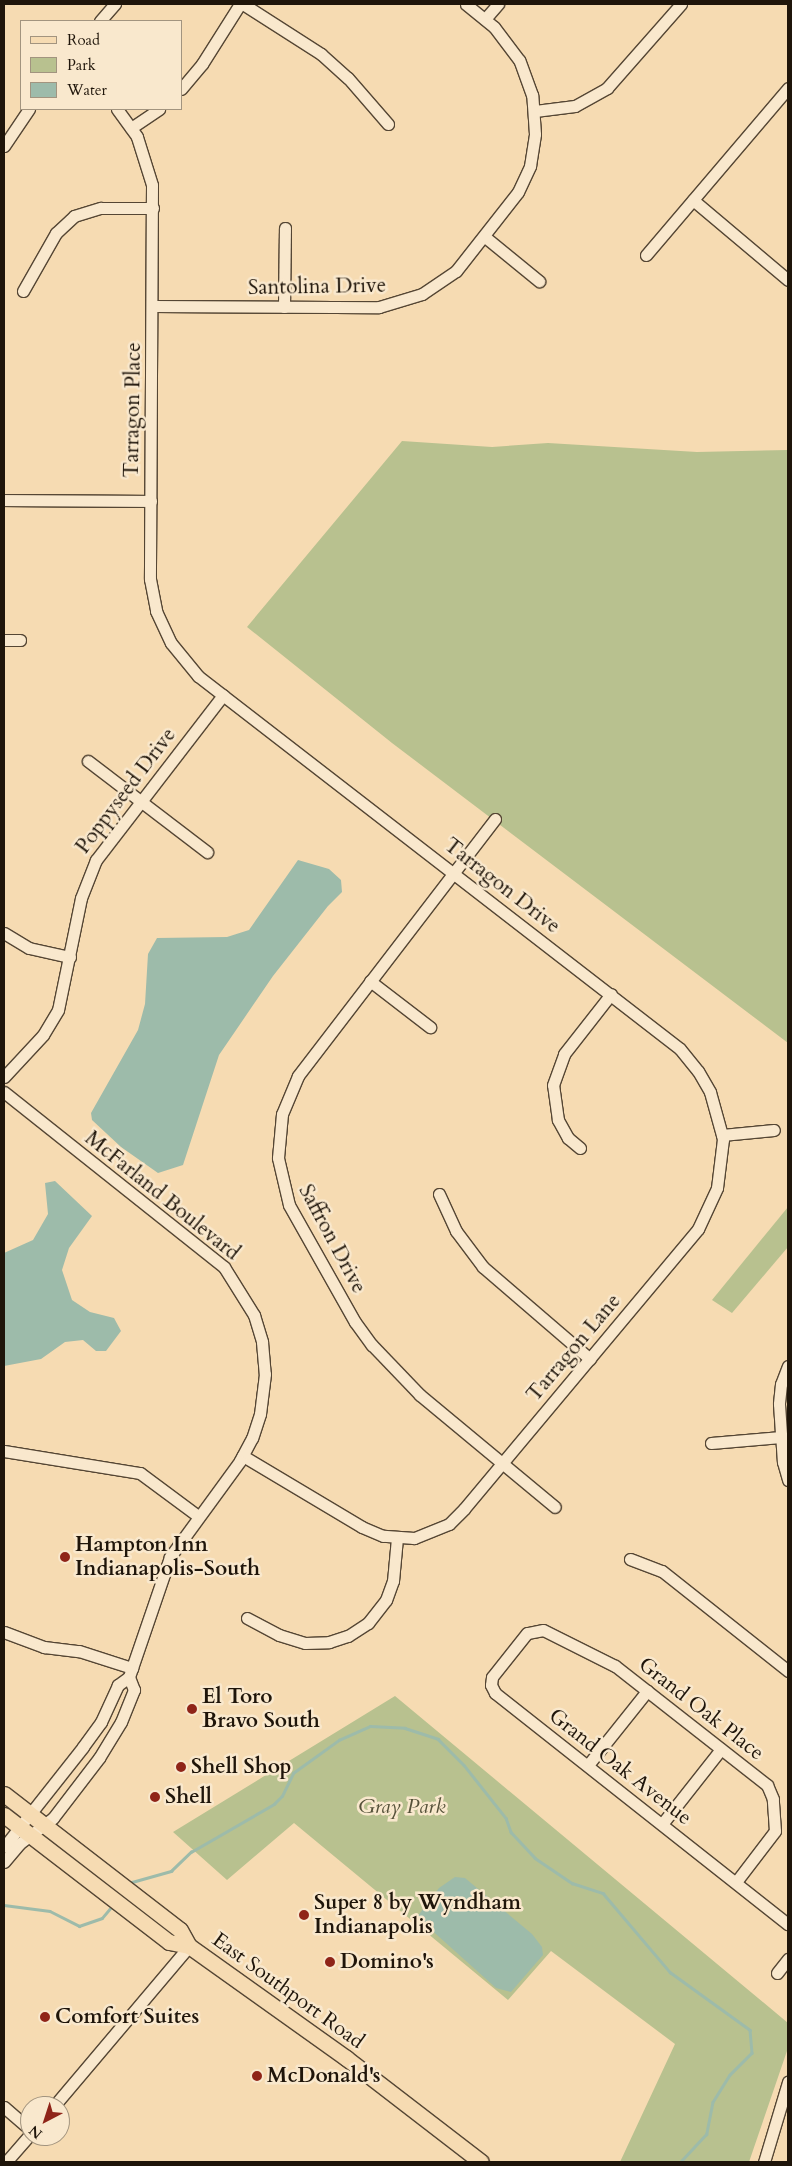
<!DOCTYPE html>
<html>
<head>
<meta charset="utf-8">
<style>
	body { margin:0 }
	#map { position:relative; width:792px; height:2166px; overflow:hidden; background:#f6dbb2; font-family:Cardo,serif }
	div>[style] { position:absolute }
	[style*='--x'] { left:calc(var(--x)*1px); top:calc(var(--y)*1px); width:calc(var(--w)*1px); rotate:calc(var(--a)*1deg) }
	.green>* { inset:0; background:#b8c18f }
	.water>* { inset:0; background:#9dbbaa }
	.stream>* { height:2.5px; margin:-1.25px; padding:0 1.25px; transform-origin:1.25px; border-radius:1.25px; background:#9dbbaa }
	.roads { filter:drop-shadow(1px 0 #554634) drop-shadow(-1px 0 #554634) drop-shadow(0 1px #554634) drop-shadow(0 -1px #554634) }
	.minor>* { height:11px; margin:-5.5px; padding:0 5.5px; transform-origin:5.5px; border-radius:5.5px; background:#f9e8cd }
	.major>* { height:15px; margin:-7.5px; padding:0 7.5px; transform-origin:7.5px; border-radius:7.5px; background:#f6dbb2 }
	.dots>* { width:14px; height:14px; translate:-50% -50%; box-sizing:border-box; border:2px solid #f9e8cd; border-radius:50% }
	span { translate:-50% -50%; white-space:nowrap; text-align:center; line-height:1.15; -webkit-text-stroke:5px #f9e8cd; paint-order:stroke }
	.street-label { font-size:21px; color:#1f150a }
	.poi-label { font-size:21px; color:#1f150a; font-weight:700 }
	.left { translate:0 -50%; text-align:left }
	.park-label { font-size:21px; color:#555139; font-style:italic }
	.frame { position:absolute; inset:0; border:5px solid #1f150a; pointer-events:none }
	.legend { position:absolute; left:20px; top:20px; width:162px; height:90px; box-sizing:border-box; background:#f9e8cd; border:1px solid #a2947f; margin:0; padding:6px 9px; list-style:none; font-size:15px; color:#1f150a }
	.legend li { display:flex; align-items:center; gap:10px; height:25px }
	.legend b { width:25px; border:1px solid #a2947f }
	.north { position:absolute; left:20px; top:2096px; width:50px; height:50px; box-sizing:border-box; background:#f9e8cd; border:1px solid #a2947f; border-radius:50%; rotate:220deg; font-size:14px; font-weight:700; line-height:20px; text-align:center; color:#1f150a }
	.north::after { content:''; display:block; margin:auto; width:18px; height:22px; background:#8f2418; clip-path:polygon(50% 0,100% 100%,50% 72%,0 100%) }
</style>
</head>
<body>
<div id="map">
	<div class="green">
		<i style="clip-path:polygon(402px 441px,492px 447px,548px 443px,697px 452px,788px 450px,788px 1043px,392px 743px,247px 627px)"></i>
		<i style="clip-path:polygon(788px 1207px,788px 1247px,732px 1313px,712px 1300px)"></i>
		<i style="clip-path:polygon(395px 1696px,788px 2023px,788px 2048px,749px 2162px,620px 2162px,675px 2044px,551px 1951px,508px 2000px,294px 1823px,227px 1880px,173px 1832px)"></i>
	</div>
	<div class="water">
		<i style="clip-path:polygon(298px 860px,329px 869px,341px 880px,342px 892px,328px 906px,273px 976px,219px 1055px,183px 1165px,158px 1173px,121px 1147px,92px 1120px,91px 1113px,138px 1030px,145px 1004px,148px 954px,157px 938px,227px 937px,249px 930px)"></i>
		<i style="clip-path:polygon(55px 1181px,92px 1216px,69px 1248px,62px 1270px,72px 1300px,90px 1312px,114px 1318px,121px 1331px,106px 1351px,96px 1351px,83px 1340px,65px 1342px,41px 1359px,4px 1366px,4px 1253px,33px 1240px,48px 1214px,45px 1183px)"></i>
		<i style="clip-path:polygon(455px 1877px,465px 1878px,532px 1934px,542px 1947px,543px 1955px,511px 1992px,496px 1988px,417px 1917px,439px 1888px)"></i>
	</div>
	<div class="stream">
		<i style="--x:129;--y:1885;--w:4;--a:-45"></i>
		<i style="--x:132;--y:1882;--w:41;--a:-15.8"></i>
		<i style="--x:171;--y:1871;--w:28;--a:-44"></i>
		<i style="--x:191;--y:1852;--w:96;--a:-30"></i>
		<i style="--x:274;--y:1804;--w:11;--a:-45"></i>
		<i style="--x:282;--y:1796;--w:25;--a:-64"></i>
		<i style="--x:293;--y:1773;--w:57;--a:-35.7"></i>
		<i style="--x:339;--y:1740;--w:34;--a:-24"></i>
		<i style="--x:370;--y:1726;--w:35;--a:3"></i>
		<i style="--x:405;--y:1728;--w:35;--a:18"></i>
		<i style="--x:438;--y:1739;--w:37;--a:45"></i>
		<i style="--x:464;--y:1765;--w:68;--a:51.6"></i>
		<i style="--x:506;--y:1818;--w:15;--a:70"></i>
		<i style="--x:511;--y:1832;--w:35;--a:47"></i>
		<i style="--x:535;--y:1858;--w:45;--a:34"></i>
		<i style="--x:572;--y:1883;--w:33;--a:18"></i>
		<i style="--x:603;--y:1893;--w:104;--a:49.7"></i>
		<i style="--x:670;--y:1972;--w:99;--a:35.9"></i>
		<i style="--x:750;--y:2030;--w:23;--a:85"></i>
		<i style="--x:752;--y:2053;--w:31;--a:135"></i>
		<i style="--x:730;--y:2075;--w:32;--a:122"></i>
		<i style="--x:713;--y:2102;--w:33;--a:101"></i>
		<i style="--x:707;--y:2134;--w:38;--a:133"></i>
		<i style="--x:4;--y:1905;--w:46;--a:7.4"></i>
		<i style="--x:50;--y:1911;--w:33;--a:27"></i>
		<i style="--x:79;--y:1926;--w:24;--a:-19"></i>
		<i style="--x:102;--y:1918;--w:17;--a:-50"></i>
	</div>
	<div class="roads">
		<div class="minor">
			<i style="--x:243;--y:4;--w:93;--a:32.7"></i>
			<i style="--x:321;--y:54;--w:36;--a:42"></i>
			<i style="--x:348;--y:78;--w:61;--a:49"></i>
			<i style="--x:485;--y:19;--w:20;--a:-49"></i>
			<i style="--x:100;--y:21;--w:23;--a:-49"></i>
			<i style="--x:181;--y:89;--w:33;--a:-50"></i>
			<i style="--x:202;--y:64;--w:71;--a:-57.7"></i>
			<i style="--x:117;--y:109;--w:34;--a:54"></i>
			<i style="--x:137;--y:137;--w:50;--a:72.6"></i>
			<i style="--x:152;--y:185;--w:394;--a:90.3"></i>
			<i style="--x:150;--y:579;--w:33;--a:79"></i>
			<i style="--x:156;--y:611;--w:35;--a:65"></i>
			<i style="--x:171;--y:643;--w:43;--a:50.7"></i>
			<i style="--x:198;--y:676;--w:609;--a:37.73"></i>
			<i style="--x:680;--y:1049;--w:28;--a:51"></i>
			<i style="--x:698;--y:1071;--w:24;--a:60"></i>
			<i style="--x:710;--y:1092;--w:49;--a:74.5"></i>
			<i style="--x:723;--y:1139;--w:49;--a:97"></i>
			<i style="--x:717;--y:1188;--w:45;--a:114.9"></i>
			<i style="--x:698;--y:1229;--w:365;--a:129.9"></i>
			<i style="--x:464;--y:1509;--w:21;--a:135"></i>
			<i style="--x:449;--y:1524;--w:38;--a:158"></i>
			<i style="--x:414;--y:1538;--w:31;--a:-176"></i>
			<i style="--x:383;--y:1536;--w:23;--a:-157"></i>
			<i style="--x:362;--y:1527;--w:139;--a:-149.2"></i>
			<i style="--x:535;--y:111;--w:40;--a:-7.1"></i>
			<i style="--x:575;--y:106;--w:37;--a:-29"></i>
			<i style="--x:607;--y:88;--w:112;--a:-48.6"></i>
			<i style="--x:131;--y:128;--w:34;--a:-34"></i>
			<i style="--x:4;--y:146;--w:45;--a:-56"></i>
			<i style="--x:693;--y:200;--w:124;--a:40.1"></i>
			<i style="--x:485;--y:237;--w:70;--a:39.2"></i>
			<i style="--x:646;--y:255;--w:219;--a:-49.6"></i>
			<i style="--x:23;--y:291;--w:67;--a:-60.4"></i>
			<i style="--x:56;--y:233;--w:25;--a:-43"></i>
			<i style="--x:74;--y:216;--w:28;--a:-17"></i>
			<i style="--x:101;--y:208;--w:52;--a:0"></i>
			<i style="--x:153;--y:306;--w:226;--a:0.3"></i>
			<i style="--x:379;--y:307;--w:45;--a:-16.8"></i>
			<i style="--x:422;--y:294;--w:41;--a:-34.1"></i>
			<i style="--x:456;--y:271;--w:100;--a:-51.9"></i>
			<i style="--x:518;--y:192;--w:29;--a:-65"></i>
			<i style="--x:530;--y:166;--w:32;--a:-81"></i>
			<i style="--x:535;--y:134;--w:39;--a:-94"></i>
			<i style="--x:532;--y:95;--w:37;--a:-110"></i>
			<i style="--x:519;--y:60;--w:41;--a:-127.1"></i>
			<i style="--x:494;--y:27;--w:36;--a:-141"></i>
			<i style="--x:284;--y:307;--w:79;--a:-89.3"></i>
			<i style="--x:4;--y:500;--w:147;--a:0.4"></i>
			<i style="--x:4;--y:640;--w:16;--a:0"></i>
			<i style="--x:88;--y:761;--w:150;--a:37.4"></i>
			<i style="--x:495;--y:819;--w:324;--a:127.5"></i>
			<i style="--x:298;--y:1076;--w:41;--a:112.8"></i>
			<i style="--x:282;--y:1114;--w:44;--a:95.2"></i>
			<i style="--x:278;--y:1158;--w:48;--a:76.8"></i>
			<i style="--x:289;--y:1205;--w:134;--a:60.6"></i>
			<i style="--x:355;--y:1322;--w:29;--a:54"></i>
			<i style="--x:372;--y:1345;--w:69;--a:46.2"></i>
			<i style="--x:420;--y:1395;--w:175;--a:39.7"></i>
			<i style="--x:4;--y:933;--w:29;--a:31"></i>
			<i style="--x:29;--y:948;--w:42;--a:12.4"></i>
			<i style="--x:370;--y:981;--w:76;--a:37.5"></i>
			<i style="--x:4;--y:1077;--w:57;--a:-47.1"></i>
			<i style="--x:43;--y:1035;--w:29;--a:-59"></i>
			<i style="--x:58;--y:1010;--w:114;--a:-78.4"></i>
			<i style="--x:81;--y:898;--w:41;--a:-68.5"></i>
			<i style="--x:96;--y:860;--w:208;--a:-52.4"></i>
			<i style="--x:4;--y:1092;--w:281;--a:38.5"></i>
			<i style="--x:224;--y:1267;--w:57;--a:58"></i>
			<i style="--x:254;--y:1315;--w:28;--a:73"></i>
			<i style="--x:262;--y:1342;--w:32;--a:85"></i>
			<i style="--x:265;--y:1374;--w:40;--a:97.1"></i>
			<i style="--x:260;--y:1414;--w:25;--a:108"></i>
			<i style="--x:252;--y:1438;--w:26;--a:118"></i>
			<i style="--x:240;--y:1461;--w:119;--a:126.1"></i>
			<i style="--x:170;--y:1557;--w:127;--a:108.9"></i>
			<i style="--x:129;--y:1677;--w:14;--a:144"></i>
			<i style="--x:118;--y:1685;--w:41;--a:114.7"></i>
			<i style="--x:101;--y:1722;--w:31;--a:126"></i>
			<i style="--x:83;--y:1747;--w:127;--a:128.3"></i>
			<i style="--x:722;--y:1135;--w:52;--a:-5.5"></i>
			<i style="--x:580;--y:1148;--w:16;--a:-140"></i>
			<i style="--x:568;--y:1138;--w:21;--a:-119"></i>
			<i style="--x:558;--y:1120;--w:35;--a:-98"></i>
			<i style="--x:553;--y:1085;--w:33;--a:-70"></i>
			<i style="--x:564;--y:1054;--w:76;--a:-51.9"></i>
			<i style="--x:439;--y:1194;--w:41;--a:65.3"></i>
			<i style="--x:456;--y:1231;--w:45;--a:53.1"></i>
			<i style="--x:483;--y:1267;--w:141;--a:40.7"></i>
			<i style="--x:788;--y:1366;--w:19;--a:111"></i>
			<i style="--x:781;--y:1384;--w:20;--a:96"></i>
			<i style="--x:779;--y:1404;--w:58;--a:86.1"></i>
			<i style="--x:783;--y:1462;--w:19;--a:74"></i>
			<i style="--x:711;--y:1443;--w:70;--a:-4.9"></i>
			<i style="--x:4;--y:1451;--w:138;--a:9.2"></i>
			<i style="--x:140;--y:1473;--w:72;--a:36.6"></i>
			<i style="--x:630;--y:1559;--w:34;--a:21"></i>
			<i style="--x:662;--y:1571;--w:161;--a:38.4"></i>
			<i style="--x:247;--y:1618;--w:36;--a:28"></i>
			<i style="--x:279;--y:1635;--w:27;--a:17"></i>
			<i style="--x:305;--y:1643;--w:24;--a:-2"></i>
			<i style="--x:329;--y:1642;--w:20;--a:-18"></i>
			<i style="--x:348;--y:1636;--w:24;--a:-33"></i>
			<i style="--x:368;--y:1623;--w:29;--a:-52"></i>
			<i style="--x:386;--y:1600;--w:20;--a:-70"></i>
			<i style="--x:393;--y:1581;--w:43;--a:-84.7"></i>
			<i style="--x:4;--y:1632;--w:43;--a:20.6"></i>
			<i style="--x:44;--y:1647;--w:35;--a:7"></i>
			<i style="--x:79;--y:1651;--w:56;--a:17.8"></i>
			<i style="--x:588;--y:1765;--w:95;--a:-51.4"></i>
			<i style="--x:662;--y:1824;--w:95;--a:-51.8"></i>
			<i style="--x:4;--y:1862;--w:23;--a:-50"></i>
			<i style="--x:19;--y:1844;--w:43;--a:-37.4"></i>
			<i style="--x:53;--y:1818;--w:76;--a:-52.5"></i>
			<i style="--x:99;--y:1758;--w:42;--a:-58.6"></i>
			<i style="--x:121;--y:1722;--w:35;--a:-68"></i>
			<i style="--x:134;--y:1690;--w:14;--a:-111"></i>
			<i style="--x:736;--y:1882;--w:64;--a:-52.6"></i>
			<i style="--x:775;--y:1831;--w:32;--a:-94"></i>
			<i style="--x:773;--y:1799;--w:15;--a:-113"></i>
			<i style="--x:767;--y:1785;--w:193;--a:-141.9"></i>
			<i style="--x:615;--y:1666;--w:80;--a:-153.4"></i>
			<i style="--x:543;--y:1630;--w:16;--a:169"></i>
			<i style="--x:527;--y:1633;--w:56;--a:128.5"></i>
			<i style="--x:492;--y:1677;--w:8;--a:97"></i>
			<i style="--x:491;--y:1685;--w:9;--a:63"></i>
			<i style="--x:495;--y:1693;--w:373;--a:38.3"></i>
			<i style="--x:777;--y:1973;--w:18;--a:-52"></i>
			<i style="--x:54;--y:2106;--w:209;--a:-49.8"></i>
			<i style="--x:4;--y:2107;--w:35;--a:41"></i>
			<i style="--x:6;--y:2162;--w:37;--a:-49"></i>
			<i style="--x:764;--y:2162;--w:84;--a:-73.3"></i>
		</div>
		<div class="major">
			<i style="--x:4;--y:1794;--w:222;--a:37.7"></i>
			<i style="--x:180;--y:1930;--w:18;--a:61"></i>
			<i style="--x:189;--y:1946;--w:193;--a:35.5"></i>
			<i style="--x:346;--y:2058;--w:170;--a:37.6"></i>
			<i style="--x:4;--y:1815;--w:208;--a:37.6"></i>
			<i style="--x:169;--y:1942;--w:20;--a:11"></i>
		</div>
	</div>
	<div class="dots">
		<i style="left:65px;top:1557px;background:#8f2418"></i>
		<i style="left:192px;top:1709px;background:#8f2418"></i>
		<i style="left:181px;top:1767px;background:#8f2418"></i>
		<i style="left:155px;top:1797px;background:#8f2418"></i>
		<i style="left:304px;top:1915px;background:#8f2418"></i>
		<i style="left:330px;top:1962px;background:#8f2418"></i>
		<i style="left:45px;top:2017px;background:#8f2418"></i>
		<i style="left:257px;top:2076px;background:#8f2418"></i>
	</div>
	<div class="street-label">
		<span style="left:317px;top:287px;rotate:-1deg">Santolina Drive</span>
		<span style="left:133px;top:410px;rotate:-89deg">Tarragon Place</span>
		<span style="left:126px;top:791px;rotate:-53deg">Poppyseed Drive</span>
		<span style="left:502px;top:886px;rotate:38deg">Tarragon Drive</span>
		<span style="left:162px;top:1196px;rotate:39deg">McFarland Boulevard</span>
		<span style="left:332px;top:1239px;rotate:62deg">Saffron Drive</span>
		<span style="left:574px;top:1348px;rotate:-50deg">Tarragon Lane</span>
		<span style="left:701px;top:1709px;rotate:38deg">Grand Oak Place</span>
		<span style="left:620px;top:1767px;rotate:38deg">Grand Oak Avenue</span>
		<span style="left:288px;top:1991px;rotate:36deg">East Southport Road</span>
	</div>
	<div class="poi-label">
		<span class="left" style="left:75px;top:1557px">Hampton Inn<br>Indianapolis-South</span>
		<span class="left" style="left:202px;top:1709px">El Toro<br>Bravo South</span>
		<span class="left" style="left:191px;top:1767px">Shell Shop</span>
		<span class="left" style="left:165px;top:1797px">Shell</span>
		<span class="left" style="left:314px;top:1915px">Super 8 by Wyndham<br>Indianapolis</span>
		<span class="left" style="left:340px;top:1962px">Domino's</span>
		<span class="left" style="left:55px;top:2017px">Comfort Suites</span>
		<span class="left" style="left:267px;top:2076px">McDonald's</span>
	</div>
	<div class="park-label">
		<span style="left:402px;top:1807px">Gray Park</span>
	</div>
	<div class="frame"></div>
	<ul class="legend">
	<li><b style="height:6px;background:#f6dbb2"></b>Road</li>
	<li><b style="height:14px;background:#b8c18f"></b>Park</li>
	<li><b style="height:14px;background:#9dbbaa"></b>Water</li>
	</ul>
	<div class="north">N</div>
</div>
</body>
</html>
